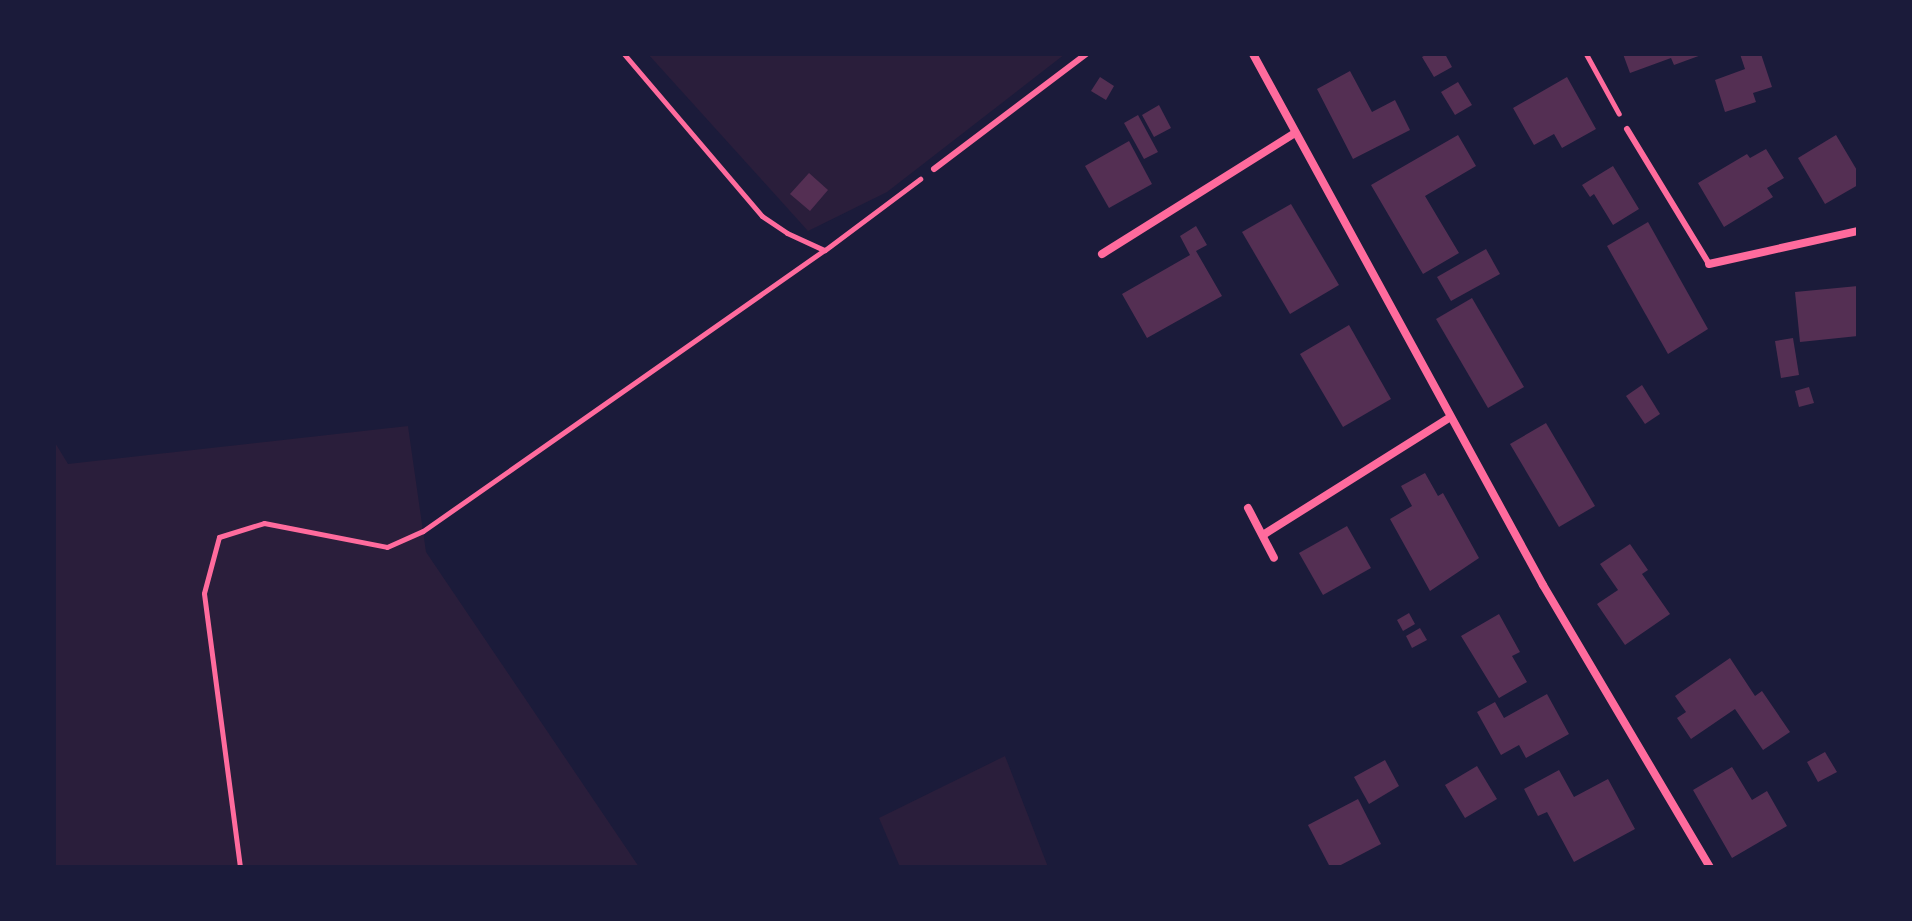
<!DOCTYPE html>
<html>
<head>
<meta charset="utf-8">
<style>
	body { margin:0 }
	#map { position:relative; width:1912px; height:921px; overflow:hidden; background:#1b1b3a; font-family:Bitter,serif }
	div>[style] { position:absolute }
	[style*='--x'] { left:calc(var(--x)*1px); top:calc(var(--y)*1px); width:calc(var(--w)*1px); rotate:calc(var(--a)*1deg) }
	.green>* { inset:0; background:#2a1e3b }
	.building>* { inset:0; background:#542f53 }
	.path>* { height:5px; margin:-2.5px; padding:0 2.5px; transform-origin:2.5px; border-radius:2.5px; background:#ff6b9d }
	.service>* { height:6px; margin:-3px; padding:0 3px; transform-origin:3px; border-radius:3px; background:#ff6b9d }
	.minor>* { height:8px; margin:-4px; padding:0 4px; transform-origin:4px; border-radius:4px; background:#ff6b9d }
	span { translate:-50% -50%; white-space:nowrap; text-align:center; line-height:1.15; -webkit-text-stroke:8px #1b1b3a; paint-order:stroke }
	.frame { position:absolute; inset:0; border:56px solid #1b1b3a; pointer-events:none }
</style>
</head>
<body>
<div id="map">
	<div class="green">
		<i style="clip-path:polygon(648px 54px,1065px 54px,887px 192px,808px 231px)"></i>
		<i style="clip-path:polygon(408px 426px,426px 552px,639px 867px,54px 867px,54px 441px,68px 464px)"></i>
		<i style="clip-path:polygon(1005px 756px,1048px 867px,900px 867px,879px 818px)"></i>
	</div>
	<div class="building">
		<i style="clip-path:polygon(1427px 54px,1445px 54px,1452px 67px,1434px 77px,1422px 57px)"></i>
		<i style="clip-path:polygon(1623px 54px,1704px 54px,1674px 65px,1671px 58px,1630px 73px)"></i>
		<i style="clip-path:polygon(1740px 54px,1761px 54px,1772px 87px,1753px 93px,1756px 102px,1725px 112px,1715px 80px,1745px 69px)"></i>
		<i style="clip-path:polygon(1350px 71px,1372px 112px,1395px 100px,1410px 130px,1353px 159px,1317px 89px)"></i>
		<i style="clip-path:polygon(1100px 77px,1114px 86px,1106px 100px,1091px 91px)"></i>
		<i style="clip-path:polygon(1567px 77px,1596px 129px,1562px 148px,1554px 134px,1534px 145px,1513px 108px)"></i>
		<i style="clip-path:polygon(1458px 82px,1472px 105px,1455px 115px,1441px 92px)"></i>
		<i style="clip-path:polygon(1159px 105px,1171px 128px,1154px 137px,1142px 115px)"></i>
		<i style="clip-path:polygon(1138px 115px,1158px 152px,1144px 159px,1124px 123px)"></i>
		<i style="clip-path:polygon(1458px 135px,1476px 166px,1425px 196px,1459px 253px,1423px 274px,1371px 185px)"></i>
		<i style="clip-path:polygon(1836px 135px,1858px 172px,1858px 185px,1825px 204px,1798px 158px)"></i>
		<i style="clip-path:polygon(1129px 141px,1152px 184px,1109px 208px,1085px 166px)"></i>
		<i style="clip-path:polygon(1766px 149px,1784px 178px,1767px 188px,1773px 197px,1724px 227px,1698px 183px,1747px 154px,1750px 158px)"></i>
		<i style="clip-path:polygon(1613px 166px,1639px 209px,1613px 225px,1594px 194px,1590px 197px,1582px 185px)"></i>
		<i style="clip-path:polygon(809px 173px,828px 190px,810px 211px,790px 194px)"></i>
		<i style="clip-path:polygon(1291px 204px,1339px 285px,1290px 314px,1242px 232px)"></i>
		<i style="clip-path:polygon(1648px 222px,1708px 329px,1668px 354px,1607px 246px)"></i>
		<i style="clip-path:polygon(1196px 226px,1207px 245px,1196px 251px,1222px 296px,1147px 338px,1122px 294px,1190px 255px,1180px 236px)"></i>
		<i style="clip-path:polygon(1486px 249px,1500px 274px,1451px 301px,1437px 277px)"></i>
		<i style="clip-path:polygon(1858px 286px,1858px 336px,1800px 342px,1795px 292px)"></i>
		<i style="clip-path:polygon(1472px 298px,1524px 387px,1488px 408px,1436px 319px)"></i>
		<i style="clip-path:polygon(1349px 325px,1391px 399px,1343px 427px,1300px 354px)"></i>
		<i style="clip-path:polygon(1793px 338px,1799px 375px,1781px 378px,1775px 341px)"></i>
		<i style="clip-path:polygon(1642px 385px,1660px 414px,1645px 424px,1626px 396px)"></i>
		<i style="clip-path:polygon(1809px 387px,1814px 403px,1799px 407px,1795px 391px)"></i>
		<i style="clip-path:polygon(1546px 423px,1595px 506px,1559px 527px,1510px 444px)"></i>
		<i style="clip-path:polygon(1425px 473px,1438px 496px,1443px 493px,1479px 558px,1430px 591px,1390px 519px,1412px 506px,1401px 486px)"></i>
		<i style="clip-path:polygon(1347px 526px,1371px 568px,1323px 595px,1299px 553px)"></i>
		<i style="clip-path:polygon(1630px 544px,1648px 570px,1642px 574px,1670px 614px,1625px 645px,1597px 604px,1618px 590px,1600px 564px)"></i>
		<i style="clip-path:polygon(1409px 613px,1415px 624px,1403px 631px,1397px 620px)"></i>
		<i style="clip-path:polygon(1499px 614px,1520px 652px,1512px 656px,1527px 682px,1499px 698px,1461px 636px)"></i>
		<i style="clip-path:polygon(1420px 628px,1427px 640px,1412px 648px,1406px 636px)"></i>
		<i style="clip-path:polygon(1730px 658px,1755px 696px,1762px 691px,1790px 732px,1763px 750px,1735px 709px,1691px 739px,1677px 718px,1686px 712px,1675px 696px)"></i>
		<i style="clip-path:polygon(1547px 694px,1569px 734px,1526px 758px,1519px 745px,1501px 755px,1477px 712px,1495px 702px,1504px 718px)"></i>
		<i style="clip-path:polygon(1825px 752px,1837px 772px,1818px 782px,1807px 762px)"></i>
		<i style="clip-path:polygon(1385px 760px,1399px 786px,1369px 804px,1354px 777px)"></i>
		<i style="clip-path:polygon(1477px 766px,1497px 799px,1465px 818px,1445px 785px)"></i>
		<i style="clip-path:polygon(1732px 767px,1752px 800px,1767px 791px,1787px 826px,1732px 858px,1693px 790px)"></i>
		<i style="clip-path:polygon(1559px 770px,1574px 797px,1608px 779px,1635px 829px,1574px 862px,1547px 812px,1538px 816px,1524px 789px)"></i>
		<i style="clip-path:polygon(1358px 799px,1381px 844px,1337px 867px,1330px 867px,1308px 825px)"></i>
	</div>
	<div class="path">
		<i style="--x:624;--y:54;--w:213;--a:49.6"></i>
		<i style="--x:762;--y:216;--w:30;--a:34"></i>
		<i style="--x:787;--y:233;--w:41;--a:24.7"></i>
		<i style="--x:1586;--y:54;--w:68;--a:61.2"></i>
		<i style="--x:240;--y:867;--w:276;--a:-97.5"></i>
		<i style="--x:204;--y:593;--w:58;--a:-75"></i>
		<i style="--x:219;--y:537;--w:47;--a:-17.3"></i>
		<i style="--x:264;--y:523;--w:125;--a:11"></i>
		<i style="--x:387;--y:547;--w:39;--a:-24"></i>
		<i style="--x:423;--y:531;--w:490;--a:-35"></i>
		<i style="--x:825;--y:250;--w:119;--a:-36.8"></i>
	</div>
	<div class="service">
		<i style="--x:1627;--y:129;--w:158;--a:58.7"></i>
		<i style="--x:934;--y:169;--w:191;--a:-37.1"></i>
	</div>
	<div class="minor">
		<i style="--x:1253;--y:54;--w:605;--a:61.36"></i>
		<i style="--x:1543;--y:585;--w:328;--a:59.4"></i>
		<i style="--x:1102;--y:254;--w:228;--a:-32.1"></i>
		<i style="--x:1709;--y:264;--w:153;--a:-12.5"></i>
		<i style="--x:1248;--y:508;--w:56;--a:62.5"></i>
		<i style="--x:1263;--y:535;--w:220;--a:-32.2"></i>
	</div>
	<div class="frame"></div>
</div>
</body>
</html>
